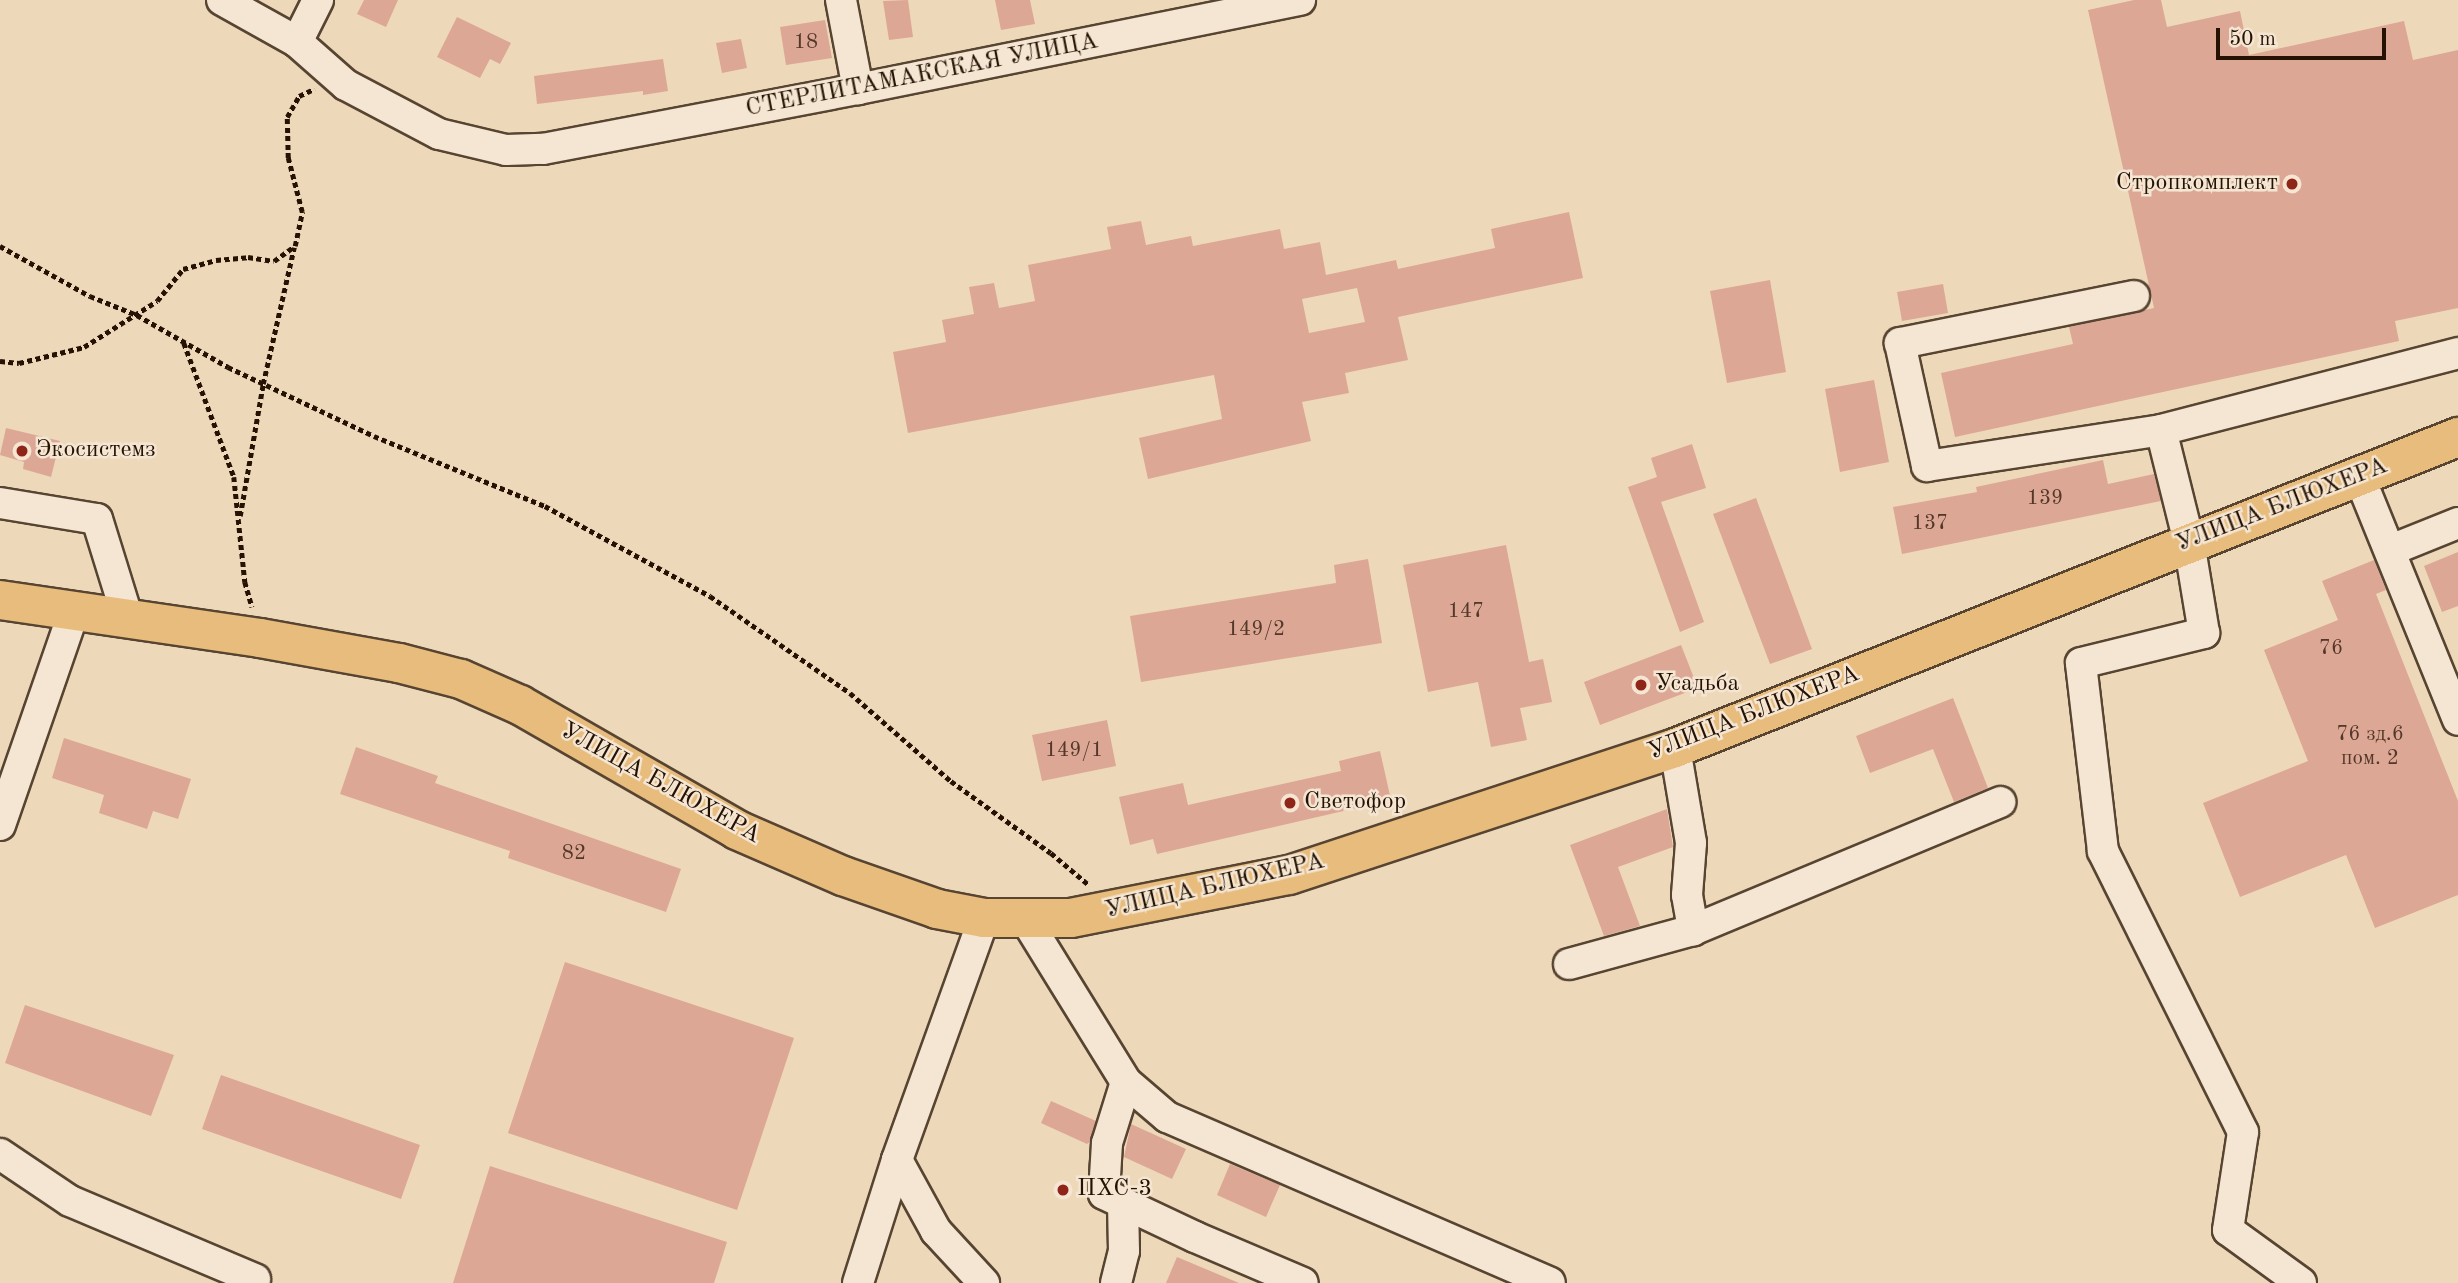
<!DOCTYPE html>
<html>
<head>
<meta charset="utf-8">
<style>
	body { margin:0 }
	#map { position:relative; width:2458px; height:1283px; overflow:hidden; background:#eed8ba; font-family:"Old Standard TT",serif }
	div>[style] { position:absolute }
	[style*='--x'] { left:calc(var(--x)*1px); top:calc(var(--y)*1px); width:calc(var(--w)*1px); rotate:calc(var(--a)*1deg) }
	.building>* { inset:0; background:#dda795 }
	.path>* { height:4.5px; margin-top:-2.25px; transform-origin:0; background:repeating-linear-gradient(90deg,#251203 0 5px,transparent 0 8.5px) }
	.roads { filter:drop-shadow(2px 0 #574431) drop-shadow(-2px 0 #574431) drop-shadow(0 2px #574431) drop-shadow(0 -2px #574431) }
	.minor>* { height:30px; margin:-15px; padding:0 15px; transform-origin:15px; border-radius:15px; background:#f4e6d2 }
	.major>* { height:38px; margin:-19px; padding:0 19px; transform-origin:19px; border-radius:19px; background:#e7bc7d }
	.dots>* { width:19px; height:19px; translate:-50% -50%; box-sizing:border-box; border:4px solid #f4e6d2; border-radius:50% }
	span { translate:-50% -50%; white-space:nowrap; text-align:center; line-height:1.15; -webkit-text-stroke:5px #f4e6d2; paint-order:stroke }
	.number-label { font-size:21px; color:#533728 }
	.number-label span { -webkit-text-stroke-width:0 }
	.street-label { font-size:24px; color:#251203 }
	.poi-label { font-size:24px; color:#251203 }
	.right { translate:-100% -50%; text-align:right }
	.left { translate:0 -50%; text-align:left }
	.scale { position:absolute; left:2216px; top:28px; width:170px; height:32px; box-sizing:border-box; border:4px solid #251203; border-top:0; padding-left:9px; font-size:21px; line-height:24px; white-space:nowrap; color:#251203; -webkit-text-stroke:5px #f4e6d2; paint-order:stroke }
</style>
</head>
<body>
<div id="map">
	<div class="building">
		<i style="clip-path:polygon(364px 0,398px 0,386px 27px,357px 14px)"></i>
		<i style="clip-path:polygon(908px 0,913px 37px,889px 40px,883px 1px)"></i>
		<i style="clip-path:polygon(995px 0,1030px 0,1035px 24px,1001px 30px)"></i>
		<i style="clip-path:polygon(2134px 0,2161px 0,2167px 27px,2240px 11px,2249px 55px,2404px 21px,2413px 60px,2458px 50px,2458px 308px,2395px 321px,2399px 341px,1955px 437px,1941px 373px,2073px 344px,2069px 327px,2154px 308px,2088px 10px)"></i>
		<i style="clip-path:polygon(457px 17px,511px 43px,500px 64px,490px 59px,480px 78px,437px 57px)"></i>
		<i style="clip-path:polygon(825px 20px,832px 58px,786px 65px,780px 27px)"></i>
		<i style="clip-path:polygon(741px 39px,747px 68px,722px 73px,716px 43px)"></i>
		<i style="clip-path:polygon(663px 59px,668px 91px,643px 95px,643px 91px,537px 104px,534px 76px)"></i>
		<i style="clip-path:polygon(evenodd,1569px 212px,1583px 278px,1398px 317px,1408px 360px,1345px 373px,1349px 393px,1302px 402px,1311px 441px,1148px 479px,1139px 438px,1222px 419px,1214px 375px,908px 433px,893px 352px,946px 342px,942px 320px,974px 314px,969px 287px,994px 283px,999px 308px,1035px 301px,1028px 265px,1111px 249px,1107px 227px,1141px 221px,1146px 245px,1191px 236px,1193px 246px,1280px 229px,1284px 249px,1320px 242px,1326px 275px,1396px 260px,1398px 269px,1495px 248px,1491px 229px,1569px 212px,1357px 288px,1365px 322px,1309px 333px,1302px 299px,1357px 288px)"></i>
		<i style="clip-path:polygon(1770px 280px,1786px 372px,1727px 383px,1710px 291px)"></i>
		<i style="clip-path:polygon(1943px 284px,1948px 313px,1902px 321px,1897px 292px)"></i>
		<i style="clip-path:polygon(1874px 380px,1889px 462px,1840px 472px,1825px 389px)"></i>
		<i style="clip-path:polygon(6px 428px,60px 441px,51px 477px,23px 469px,24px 462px,0 455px)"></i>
		<i style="clip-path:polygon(1692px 444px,1706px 488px,1661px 502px,1704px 622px,1680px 632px,1628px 487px,1657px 477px,1651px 458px)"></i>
		<i style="clip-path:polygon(2103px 460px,2108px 484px,2154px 474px,2161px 501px,1902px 554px,1893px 507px,1977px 492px,1976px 487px)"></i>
		<i style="clip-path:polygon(1756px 498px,1812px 649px,1770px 664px,1713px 514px)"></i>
		<i style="clip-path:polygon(1506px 545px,1529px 662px,1543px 659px,1552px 702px,1520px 708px,1527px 740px,1491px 747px,1478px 682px,1428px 692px,1403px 565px)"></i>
		<i style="clip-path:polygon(2458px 552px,2458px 606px,2442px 612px,2424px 566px)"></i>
		<i style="clip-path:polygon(1368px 559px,1382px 643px,1141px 682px,1130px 616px,1336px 583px,1334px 565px)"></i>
		<i style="clip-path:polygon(2374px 560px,2386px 590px,2376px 594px,2458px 801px,2458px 895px,2375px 928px,2346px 855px,2240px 897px,2203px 803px,2308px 761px,2264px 650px,2338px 620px,2322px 581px)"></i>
		<i style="clip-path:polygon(1681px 645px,1698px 688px,1600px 725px,1584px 682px)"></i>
		<i style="clip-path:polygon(1953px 698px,1988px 788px,1954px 802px,1933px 749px,1870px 773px,1856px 736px)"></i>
		<i style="clip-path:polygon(1107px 720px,1116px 766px,1042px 781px,1032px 735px)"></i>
		<i style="clip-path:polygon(64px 738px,191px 779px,178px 819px,153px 811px,147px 829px,99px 813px,104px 795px,52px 778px)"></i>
		<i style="clip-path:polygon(356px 747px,438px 776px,435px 783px,681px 869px,666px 912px,508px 858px,510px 851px,340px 794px)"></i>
		<i style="clip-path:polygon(1380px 751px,1391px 800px,1157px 854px,1153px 839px,1130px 845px,1119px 797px,1183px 783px,1188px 805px,1341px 771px,1339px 761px)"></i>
		<i style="clip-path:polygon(1667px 809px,1673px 847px,1618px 867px,1640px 926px,1604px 936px,1570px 845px)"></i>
		<i style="clip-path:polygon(565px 962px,794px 1038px,737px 1210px,508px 1133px)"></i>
		<i style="clip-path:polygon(25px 1005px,174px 1055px,151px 1116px,5px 1063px)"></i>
		<i style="clip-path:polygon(221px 1075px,420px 1145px,401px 1199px,202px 1129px)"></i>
		<i style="clip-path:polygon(1051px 1101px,1096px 1121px,1090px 1142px,1087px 1144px,1041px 1123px)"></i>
		<i style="clip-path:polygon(1131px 1124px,1186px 1149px,1172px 1179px,1124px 1157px)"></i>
		<i style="clip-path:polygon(1230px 1164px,1280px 1185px,1266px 1217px,1217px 1195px)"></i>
		<i style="clip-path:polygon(490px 1166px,727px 1242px,714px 1283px,453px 1283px)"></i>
		<i style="clip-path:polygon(1177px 1257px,1239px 1283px,1166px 1283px)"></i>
	</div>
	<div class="path">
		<i style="--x:0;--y:246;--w:103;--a:29.1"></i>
		<i style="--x:90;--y:296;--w:51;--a:22"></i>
		<i style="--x:137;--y:315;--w:105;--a:29.7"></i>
		<i style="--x:228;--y:367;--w:161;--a:25.3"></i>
		<i style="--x:374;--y:436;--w:185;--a:22.3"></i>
		<i style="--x:545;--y:506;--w:188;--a:28.6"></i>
		<i style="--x:710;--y:596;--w:170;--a:34.7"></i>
		<i style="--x:850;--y:693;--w:134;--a:41.1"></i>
		<i style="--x:951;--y:781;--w:123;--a:35.8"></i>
		<i style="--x:1051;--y:853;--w:50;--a:40.1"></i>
		<i style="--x:184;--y:343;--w:143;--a:69.5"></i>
		<i style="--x:234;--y:477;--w:106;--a:84"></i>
		<i style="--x:245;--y:582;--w:26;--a:74"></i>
		<i style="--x:0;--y:361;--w:19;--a:6"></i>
		<i style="--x:19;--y:363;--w:67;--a:-13.8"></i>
		<i style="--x:84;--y:347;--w:86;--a:-32.2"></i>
		<i style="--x:157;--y:301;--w:41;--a:-50.9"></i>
		<i style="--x:183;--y:269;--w:34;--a:-15"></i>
		<i style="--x:216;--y:260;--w:32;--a:-5"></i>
		<i style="--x:248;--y:257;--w:26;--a:9"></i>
		<i style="--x:274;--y:261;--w:26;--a:-36"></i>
		<i style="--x:295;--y:246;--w:35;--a:-78"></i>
		<i style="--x:302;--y:212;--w:56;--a:-104.5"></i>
		<i style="--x:288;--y:158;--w:41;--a:-91.4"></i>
		<i style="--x:287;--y:117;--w:24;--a:-60"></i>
		<i style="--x:299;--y:96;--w:17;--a:-25"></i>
		<i style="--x:240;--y:516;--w:134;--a:-80.1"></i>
		<i style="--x:263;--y:384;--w:140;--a:-77.2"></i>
	</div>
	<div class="roads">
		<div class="minor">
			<i style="--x:222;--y:0;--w:86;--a:29.2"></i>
			<i style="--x:297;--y:42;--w:65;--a:41.3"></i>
			<i style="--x:346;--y:85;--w:105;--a:27.8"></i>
			<i style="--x:439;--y:134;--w:69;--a:13.4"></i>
			<i style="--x:506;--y:150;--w:37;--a:-2"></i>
			<i style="--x:543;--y:149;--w:321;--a:-10.8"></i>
			<i style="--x:858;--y:89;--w:451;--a:-11.4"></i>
			<i style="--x:841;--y:0;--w:91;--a:79.2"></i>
			<i style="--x:297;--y:42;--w:47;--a:-63.4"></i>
			<i style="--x:2134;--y:296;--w:239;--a:168.6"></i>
			<i style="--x:1900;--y:343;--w:126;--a:77.6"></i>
			<i style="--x:1927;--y:466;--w:237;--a:-8.7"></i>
			<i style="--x:2359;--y:476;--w:263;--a:67.9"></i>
			<i style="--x:0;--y:503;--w:98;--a:9.4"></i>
			<i style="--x:97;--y:519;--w:105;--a:72.8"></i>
			<i style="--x:2391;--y:550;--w:72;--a:-21.9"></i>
			<i style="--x:1675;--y:748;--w:96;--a:80.4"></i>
			<i style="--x:1691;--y:843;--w:52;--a:94.4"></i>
			<i style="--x:1687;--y:895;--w:36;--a:80"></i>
			<i style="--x:0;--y:825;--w:226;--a:-70.9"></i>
			<i style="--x:984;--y:918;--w:257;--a:109.8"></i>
			<i style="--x:897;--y:1160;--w:81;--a:61.2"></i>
			<i style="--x:936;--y:1231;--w:71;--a:47.3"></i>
			<i style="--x:1026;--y:920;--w:190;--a:58.3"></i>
			<i style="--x:1126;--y:1082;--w:54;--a:40.5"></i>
			<i style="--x:1167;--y:1117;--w:417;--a:23.4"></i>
			<i style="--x:1569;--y:964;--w:129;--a:-15.3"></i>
			<i style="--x:1693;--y:930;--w:333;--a:-22.6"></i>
			<i style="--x:1126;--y:1082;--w:64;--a:107.3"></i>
			<i style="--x:1107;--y:1143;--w:51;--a:93.4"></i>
			<i style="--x:1104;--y:1194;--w:101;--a:25.3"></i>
			<i style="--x:1195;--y:1237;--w:117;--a:23.1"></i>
			<i style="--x:0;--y:1154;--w:84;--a:33.9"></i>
			<i style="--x:70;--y:1201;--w:201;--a:22.9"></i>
			<i style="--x:858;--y:1283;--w:129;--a:-72.4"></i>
			<i style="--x:1116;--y:1283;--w:33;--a:-76"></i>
			<i style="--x:1124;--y:1251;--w:48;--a:-91.2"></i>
			<i style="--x:2301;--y:1283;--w:90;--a:-144"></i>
			<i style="--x:2228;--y:1230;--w:99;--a:-81.3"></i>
			<i style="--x:2243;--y:1132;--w:314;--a:-116.5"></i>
			<i style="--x:2103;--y:851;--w:189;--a:-96.7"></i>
			<i style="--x:2081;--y:663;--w:127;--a:-13.7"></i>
			<i style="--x:2204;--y:633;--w:92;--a:-99.4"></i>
			<i style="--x:2189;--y:542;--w:115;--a:-104"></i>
			<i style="--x:2161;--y:430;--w:307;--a:-14.5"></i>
		</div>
		<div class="major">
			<i style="--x:0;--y:600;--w:263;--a:8.3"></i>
			<i style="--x:260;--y:638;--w:141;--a:10.2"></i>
			<i style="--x:399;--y:663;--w:64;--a:14.5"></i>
			<i style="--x:461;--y:679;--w:64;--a:23.8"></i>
			<i style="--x:520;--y:705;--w:250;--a:29.9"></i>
			<i style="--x:737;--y:830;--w:116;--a:23.5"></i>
			<i style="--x:843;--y:876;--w:100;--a:19.3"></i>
			<i style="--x:937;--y:909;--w:48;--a:10.8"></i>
			<i style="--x:984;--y:918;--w:87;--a:0"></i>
			<i style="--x:1071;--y:918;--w:222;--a:-11.2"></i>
			<i style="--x:1289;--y:875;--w:406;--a:-18.2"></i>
			<i style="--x:1675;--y:748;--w:843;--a:-21.66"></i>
		</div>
	</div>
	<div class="dots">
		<i style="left:2292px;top:184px;background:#8f2418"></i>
		<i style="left:22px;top:451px;background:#8f2418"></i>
		<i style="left:1641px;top:685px;background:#8f2418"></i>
		<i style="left:1290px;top:803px;background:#8f2418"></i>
		<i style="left:1063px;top:1190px;background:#8f2418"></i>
	</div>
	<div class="number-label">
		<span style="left:806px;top:43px">18</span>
		<span style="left:2045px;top:499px">139</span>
		<span style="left:1930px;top:524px">137</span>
		<span style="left:1466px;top:612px">147</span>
		<span style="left:1256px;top:630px">149/2</span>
		<span style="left:2331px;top:649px">76</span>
		<span style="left:2370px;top:747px">76 зд.6<br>пом. 2</span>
		<span style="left:1074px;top:751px">149/1</span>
		<span style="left:574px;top:854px">82</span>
	</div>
	<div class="street-label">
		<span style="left:922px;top:76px;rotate:-11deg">СТЕРЛИТАМАКСКАЯ УЛИЦА</span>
		<span style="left:2282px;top:506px;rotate:-21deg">УЛИЦА БЛЮХЕРА</span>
		<span style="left:1754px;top:714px;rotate:-21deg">УЛИЦА БЛЮХЕРА</span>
		<span style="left:660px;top:784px;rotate:29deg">УЛИЦА БЛЮХЕРА</span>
		<span style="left:1215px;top:887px;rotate:-13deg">УЛИЦА БЛЮХЕРА</span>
	</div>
	<div class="poi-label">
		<span class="right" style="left:2278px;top:184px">Стропкомплект</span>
		<span class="left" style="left:36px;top:451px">Экосистемз</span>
		<span class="left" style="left:1655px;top:685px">Усадьба</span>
		<span class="left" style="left:1304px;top:803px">Светофор</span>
		<span class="left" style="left:1077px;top:1190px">ПХС-3</span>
	</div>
	<div class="scale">50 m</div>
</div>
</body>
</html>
